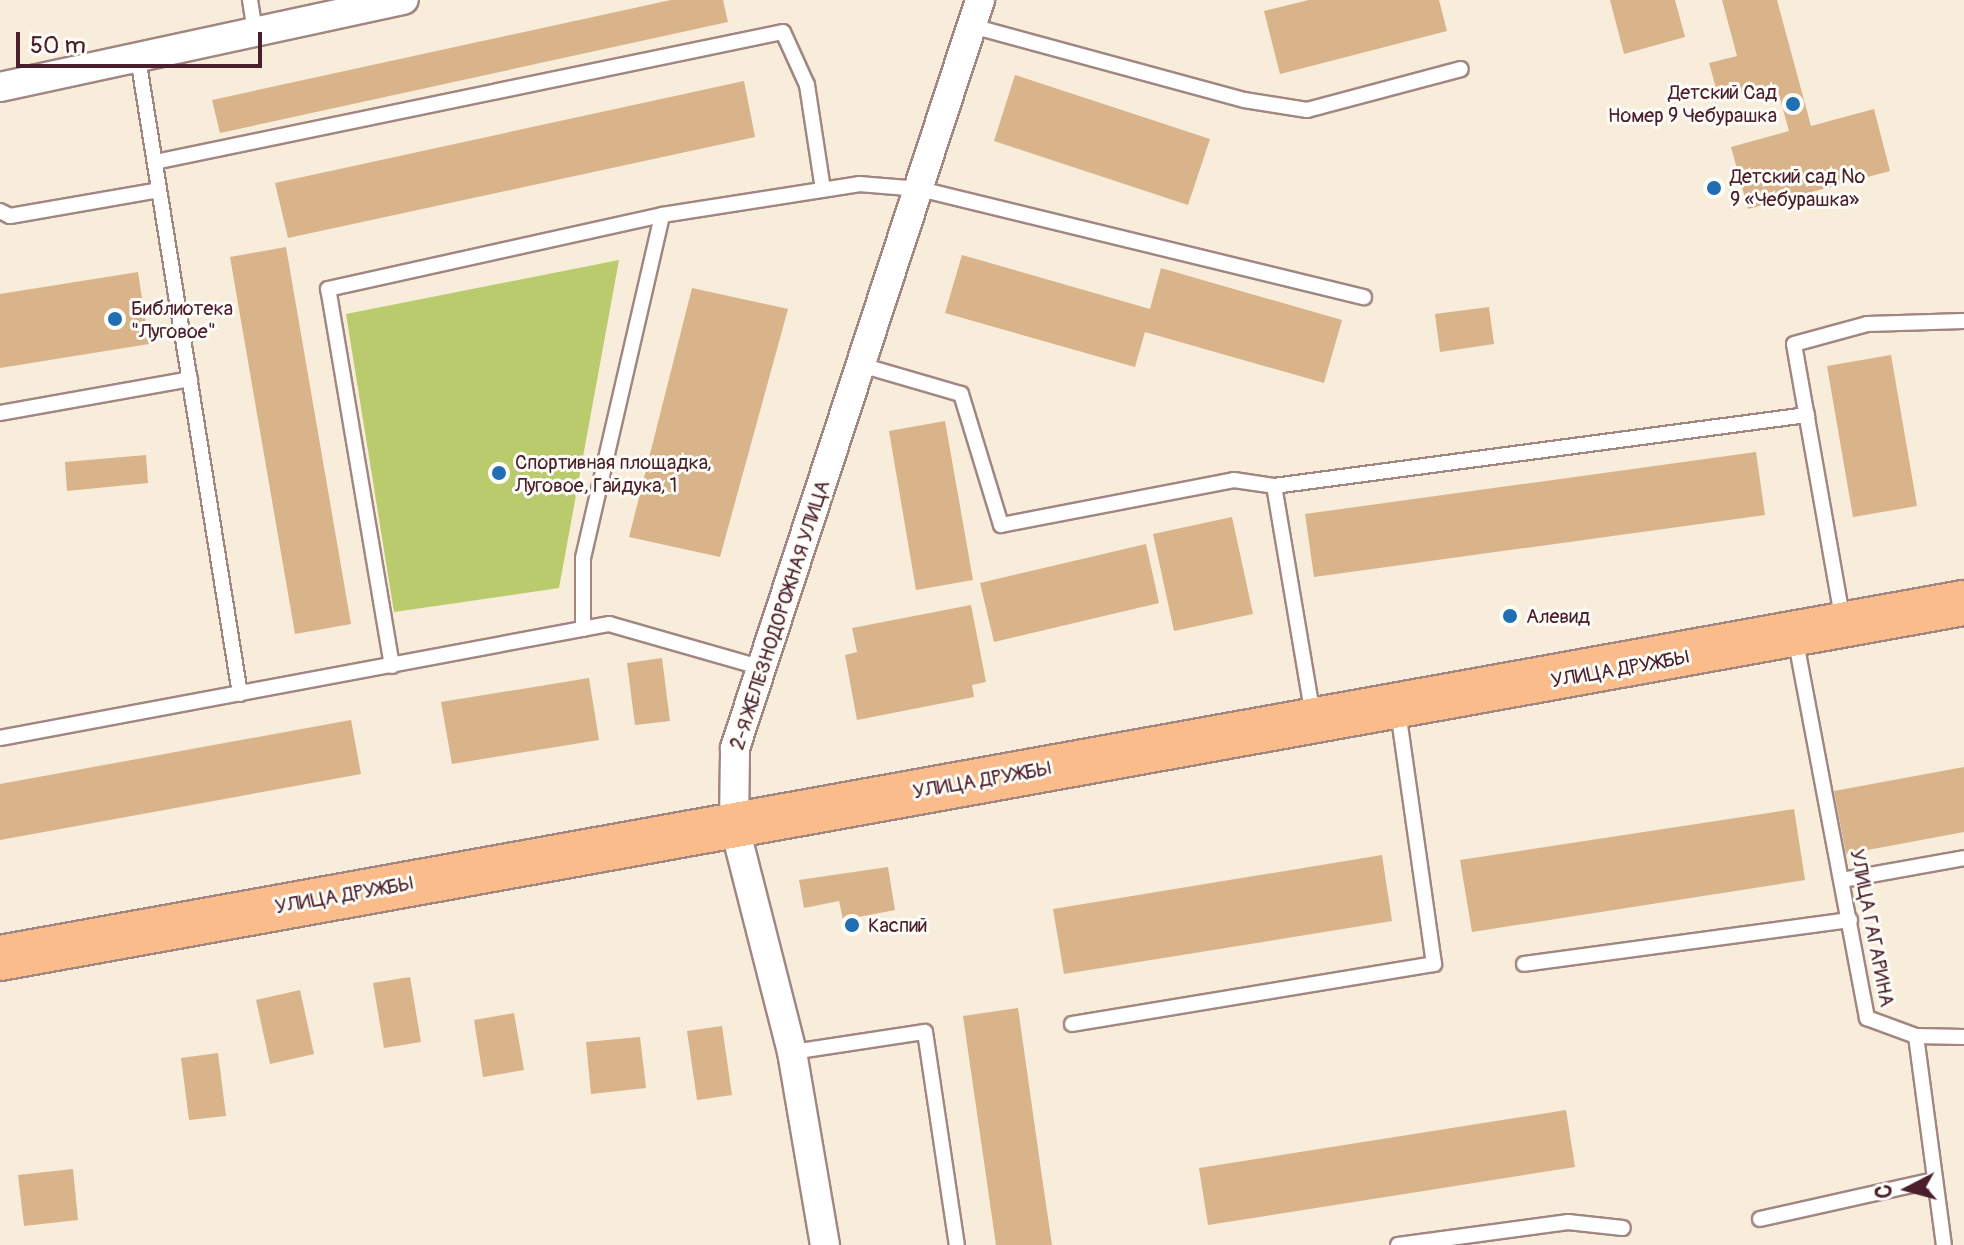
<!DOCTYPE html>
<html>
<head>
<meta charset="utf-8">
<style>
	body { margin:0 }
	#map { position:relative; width:1964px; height:1245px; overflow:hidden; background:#f8ecda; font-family:Pangolin,sans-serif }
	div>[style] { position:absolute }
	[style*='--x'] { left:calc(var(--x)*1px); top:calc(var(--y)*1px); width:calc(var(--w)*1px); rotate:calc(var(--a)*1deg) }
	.green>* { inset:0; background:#bacb6e }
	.building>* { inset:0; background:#d9b38a }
	.roads { filter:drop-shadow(2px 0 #a18682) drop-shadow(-2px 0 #a18682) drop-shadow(0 2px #a18682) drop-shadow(0 -2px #a18682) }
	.lane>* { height:14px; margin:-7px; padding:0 7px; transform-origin:7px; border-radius:7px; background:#fff }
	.street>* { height:28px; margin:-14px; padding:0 14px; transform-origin:14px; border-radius:14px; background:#fff }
	.primary>* { height:44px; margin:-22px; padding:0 22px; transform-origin:22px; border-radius:22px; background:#f9bc8a }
	.dots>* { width:22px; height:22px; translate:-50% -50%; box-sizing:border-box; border:4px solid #fdfcf7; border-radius:50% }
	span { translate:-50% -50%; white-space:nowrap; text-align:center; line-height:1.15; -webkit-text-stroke:6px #fdfcf7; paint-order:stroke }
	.poi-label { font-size:20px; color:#4a1f2b }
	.right { translate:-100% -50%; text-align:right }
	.left { translate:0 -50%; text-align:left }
	.street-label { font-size:20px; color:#4a1f2b }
	.north { position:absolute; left:1868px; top:1149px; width:80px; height:80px; -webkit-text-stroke:6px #fdfcf7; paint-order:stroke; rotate:264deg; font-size:22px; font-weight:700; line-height:32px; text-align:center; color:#4a1f2b }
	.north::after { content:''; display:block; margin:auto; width:28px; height:36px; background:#4a1f2b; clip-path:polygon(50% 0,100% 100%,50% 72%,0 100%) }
	.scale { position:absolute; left:16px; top:32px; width:246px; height:36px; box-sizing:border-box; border:4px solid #4a1f2b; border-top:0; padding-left:10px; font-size:24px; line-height:28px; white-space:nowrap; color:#4a1f2b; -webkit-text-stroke:6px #fdfcf7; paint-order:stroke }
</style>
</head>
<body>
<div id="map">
	<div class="green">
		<i style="clip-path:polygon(619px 260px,559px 588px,394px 612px,346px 314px)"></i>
	</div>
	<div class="building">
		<i style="clip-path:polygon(671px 0,723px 0,728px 22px,220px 133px,212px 100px)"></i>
		<i style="clip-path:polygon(1309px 0,1439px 0,1447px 31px,1280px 74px,1264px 11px)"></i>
		<i style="clip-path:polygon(1610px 0,1675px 0,1685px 37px,1624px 54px)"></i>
		<i style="clip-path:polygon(1722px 0,1777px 0,1811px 126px,1874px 109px,1890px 171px,1748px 209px,1731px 147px,1789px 131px,1776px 84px,1719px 99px,1709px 63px,1737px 56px)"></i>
		<i style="clip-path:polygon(1015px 75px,1210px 139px,1188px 205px,994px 141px)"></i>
		<i style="clip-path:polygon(744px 81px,755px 137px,288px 238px,275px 183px)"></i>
		<i style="clip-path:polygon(286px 247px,351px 624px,295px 634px,230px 257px)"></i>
		<i style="clip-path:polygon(962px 255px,1150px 309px,1161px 268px,1342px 320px,1324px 383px,1145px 332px,1135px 367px,945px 313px)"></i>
		<i style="clip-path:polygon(138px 272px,149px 344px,0 368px,0 294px)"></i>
		<i style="clip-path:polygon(692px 288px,788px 309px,720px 557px,629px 537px)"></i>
		<i style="clip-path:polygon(1489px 307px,1494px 344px,1440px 352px,1435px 314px)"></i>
		<i style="clip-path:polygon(1891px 355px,1917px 506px,1853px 517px,1827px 366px)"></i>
		<i style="clip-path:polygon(945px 421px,973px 580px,916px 590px,889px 431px)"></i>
		<i style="clip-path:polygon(1756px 452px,1765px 515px,1314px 577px,1305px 514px)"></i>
		<i style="clip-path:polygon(146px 455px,148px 483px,67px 491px,65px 462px)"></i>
		<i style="clip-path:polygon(1232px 517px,1253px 614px,1174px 631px,1153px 534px)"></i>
		<i style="clip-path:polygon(1146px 544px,1159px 603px,994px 642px,980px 583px)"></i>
		<i style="clip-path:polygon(971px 605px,986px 682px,972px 685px,974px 697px,857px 720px,845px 655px,857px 652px,852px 628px)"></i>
		<i style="clip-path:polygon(662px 658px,670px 721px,635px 725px,627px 663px)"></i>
		<i style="clip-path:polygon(589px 678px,599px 740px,452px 764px,441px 702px)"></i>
		<i style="clip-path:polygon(351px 720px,361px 774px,0 840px,0 784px)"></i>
		<i style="clip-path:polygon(1964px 767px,1964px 832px,1846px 854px,1834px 791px)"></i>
		<i style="clip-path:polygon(1794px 809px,1805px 880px,1472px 932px,1460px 860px)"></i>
		<i style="clip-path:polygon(1382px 855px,1392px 921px,1064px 974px,1053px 909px)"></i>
		<i style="clip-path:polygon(888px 867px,895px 910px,843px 920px,839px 901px,804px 908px,799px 880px)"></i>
		<i style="clip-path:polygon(410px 977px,421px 1042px,384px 1048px,373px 983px)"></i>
		<i style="clip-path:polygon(300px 990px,314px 1054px,270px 1064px,256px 1000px)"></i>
		<i style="clip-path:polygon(1018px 1008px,1043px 1184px,1052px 1245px,996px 1245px,963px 1016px)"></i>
		<i style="clip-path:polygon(514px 1013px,524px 1070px,483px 1077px,474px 1020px)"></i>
		<i style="clip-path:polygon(722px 1026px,732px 1095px,697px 1100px,687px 1031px)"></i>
		<i style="clip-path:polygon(640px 1037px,646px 1088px,591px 1094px,586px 1042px)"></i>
		<i style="clip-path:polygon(218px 1053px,226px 1116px,189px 1120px,181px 1058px)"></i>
		<i style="clip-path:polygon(1566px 1110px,1575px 1167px,1208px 1225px,1199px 1168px)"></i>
		<i style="clip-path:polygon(73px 1169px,78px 1220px,24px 1226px,18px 1175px)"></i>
	</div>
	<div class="roads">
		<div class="lane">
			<i style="--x:250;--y:0;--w:31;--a:81"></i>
			<i style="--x:972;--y:26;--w:282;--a:15.2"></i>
			<i style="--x:1244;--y:100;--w:64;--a:9"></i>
			<i style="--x:1307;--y:110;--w:159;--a:-14.9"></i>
			<i style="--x:138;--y:58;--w:644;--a:80.89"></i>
			<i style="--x:155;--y:162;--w:641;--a:-11.7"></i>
			<i style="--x:783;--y:32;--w:58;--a:65.6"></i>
			<i style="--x:807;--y:85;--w:105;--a:81.3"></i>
			<i style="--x:0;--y:211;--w:11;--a:27"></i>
			<i style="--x:10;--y:216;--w:151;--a:-9.9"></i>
			<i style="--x:861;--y:365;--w:104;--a:16.2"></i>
			<i style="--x:961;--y:394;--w:137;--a:73"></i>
			<i style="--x:1001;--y:525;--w:237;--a:-10.9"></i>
			<i style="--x:1234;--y:480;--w:40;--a:8.5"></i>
			<i style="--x:0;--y:413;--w:193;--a:-10.1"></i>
			<i style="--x:1843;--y:622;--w:282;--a:-100"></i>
			<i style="--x:1794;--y:344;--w:76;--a:-15.3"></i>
			<i style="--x:1867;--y:324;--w:97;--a:-1.8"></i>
			<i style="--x:583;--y:629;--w:71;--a:-90"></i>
			<i style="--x:583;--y:558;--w:352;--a:-77"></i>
			<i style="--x:662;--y:215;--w:199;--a:-8.9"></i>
			<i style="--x:859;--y:184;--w:61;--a:4.7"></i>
			<i style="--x:920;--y:189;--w:457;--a:13.7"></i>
			<i style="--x:1795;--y:637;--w:388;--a:79.3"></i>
			<i style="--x:1867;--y:1018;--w:52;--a:20.2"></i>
			<i style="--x:1916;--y:1036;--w:211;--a:82.4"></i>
			<i style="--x:392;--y:666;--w:382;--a:-99.6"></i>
			<i style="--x:328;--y:289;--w:342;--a:-12.5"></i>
			<i style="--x:1313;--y:716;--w:233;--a:-99.6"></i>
			<i style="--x:1274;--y:486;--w:538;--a:-7.59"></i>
			<i style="--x:0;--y:738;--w:620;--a:-10.6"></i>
			<i style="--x:609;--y:624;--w:159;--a:16"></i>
			<i style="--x:1842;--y:880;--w:124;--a:-10.2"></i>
			<i style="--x:1524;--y:964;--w:329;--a:-7.7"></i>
			<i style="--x:1072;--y:1024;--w:367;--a:-9.4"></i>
			<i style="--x:1434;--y:964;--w:256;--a:-98.1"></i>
			<i style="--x:1916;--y:1036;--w:48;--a:1.2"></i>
			<i style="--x:792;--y:1052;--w:134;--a:-8.6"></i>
			<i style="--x:925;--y:1032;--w:215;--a:81.5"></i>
			<i style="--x:1760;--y:1219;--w:179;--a:-12.6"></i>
			<i style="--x:1398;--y:1245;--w:172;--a:-7.7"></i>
			<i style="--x:1568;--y:1222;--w:55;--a:6.2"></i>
		</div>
		<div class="street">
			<i style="--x:0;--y:87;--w:413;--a:-12.2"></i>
			<i style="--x:825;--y:1245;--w:196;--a:-99.7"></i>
			<i style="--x:792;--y:1052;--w:235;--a:-104.3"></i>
			<i style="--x:734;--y:824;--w:76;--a:-89.2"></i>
			<i style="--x:735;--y:748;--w:787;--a:-71.86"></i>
		</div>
		<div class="primary">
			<i style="--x:0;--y:958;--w:1996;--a:-10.25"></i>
		</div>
	</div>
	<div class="dots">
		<i style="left:1793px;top:104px;background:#1f6fb2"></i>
		<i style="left:1714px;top:188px;background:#1f6fb2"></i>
		<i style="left:115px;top:319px;background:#1f6fb2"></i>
		<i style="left:499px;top:473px;background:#1f6fb2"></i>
		<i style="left:1510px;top:616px;background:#1f6fb2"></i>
		<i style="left:852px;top:925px;background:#1f6fb2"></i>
	</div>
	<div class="poi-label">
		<span class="right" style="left:1777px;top:104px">Детский Сад<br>Номер 9 Чебурашка</span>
		<span class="left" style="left:1730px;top:188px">Детский сад №<br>9 «Чебурашка»</span>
		<span class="left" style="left:131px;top:320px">Библиотека<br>"Луговое"</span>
		<span class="left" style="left:515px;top:474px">Спортивная площадка,<br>Луговое, Гайдука, 1</span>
		<span class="left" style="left:1526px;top:616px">Алевид</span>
		<span class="left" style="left:868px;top:925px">Каспий</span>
	</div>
	<div class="street-label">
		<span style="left:780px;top:615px;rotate:-72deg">2-Я ЖЕЛЕЗНОДОРОЖНАЯ УЛИЦА</span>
		<span style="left:1620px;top:669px;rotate:-10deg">УЛИЦА ДРУЖБЫ</span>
		<span style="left:982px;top:780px;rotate:-10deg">УЛИЦА ДРУЖБЫ</span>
		<span style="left:344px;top:895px;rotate:-10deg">УЛИЦА ДРУЖБЫ</span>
		<span style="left:1872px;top:928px;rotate:79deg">УЛИЦА ГАГАРИНА</span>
	</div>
	<div class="north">С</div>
	<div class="scale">50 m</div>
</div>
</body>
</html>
